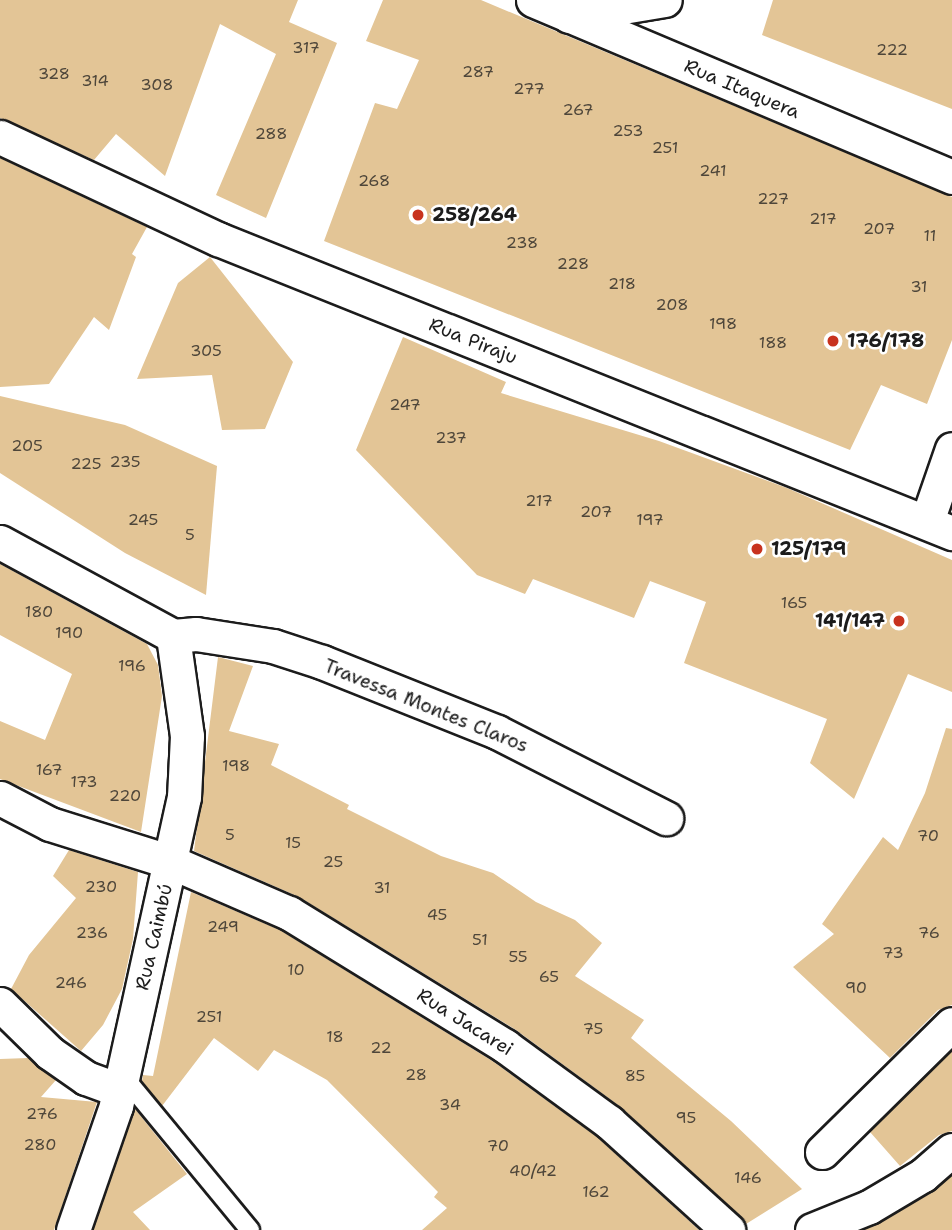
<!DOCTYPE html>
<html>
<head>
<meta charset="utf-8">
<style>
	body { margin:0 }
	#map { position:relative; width:952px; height:1230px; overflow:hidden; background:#fff; font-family:"Shantell Sans",sans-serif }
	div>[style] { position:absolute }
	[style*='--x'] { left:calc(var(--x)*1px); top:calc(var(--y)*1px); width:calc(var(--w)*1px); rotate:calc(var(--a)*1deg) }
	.building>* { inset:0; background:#e3c596 }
	.roads { filter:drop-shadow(2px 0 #1c1c1c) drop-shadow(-2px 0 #1c1c1c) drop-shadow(0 2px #1c1c1c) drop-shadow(0 -2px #1c1c1c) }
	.service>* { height:18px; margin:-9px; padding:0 9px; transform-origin:9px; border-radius:9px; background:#fff }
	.minor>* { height:33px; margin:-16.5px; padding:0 16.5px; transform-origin:16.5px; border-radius:16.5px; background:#fff }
	.dots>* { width:19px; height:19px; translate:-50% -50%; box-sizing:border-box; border:4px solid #fff; border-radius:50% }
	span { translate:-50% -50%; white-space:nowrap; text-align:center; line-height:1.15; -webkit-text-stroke:5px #fff; paint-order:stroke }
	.number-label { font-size:16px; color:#4e463a }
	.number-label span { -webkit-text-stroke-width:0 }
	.street-label { font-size:19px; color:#1c1c1c }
	.poi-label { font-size:19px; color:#1c1c1c; font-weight:700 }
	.left { translate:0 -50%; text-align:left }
	.right { translate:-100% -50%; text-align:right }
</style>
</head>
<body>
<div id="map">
	<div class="building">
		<i style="clip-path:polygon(0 0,298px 0,289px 22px,337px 43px,266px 218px,216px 195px,276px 54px,220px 24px,165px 176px,116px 134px,94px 160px,0 118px)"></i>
		<i style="clip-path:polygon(383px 0,481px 0,952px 197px,952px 340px,927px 404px,881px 385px,850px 450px,324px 241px,375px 103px,397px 109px,419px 60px,366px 41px)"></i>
		<i style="clip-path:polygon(773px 0,952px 0,952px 109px,762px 35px)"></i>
		<i style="clip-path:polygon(0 158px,147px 227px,132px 254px,136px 257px,109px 330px,94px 317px,49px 384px,0 387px)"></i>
		<i style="clip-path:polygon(210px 257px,293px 362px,265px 429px,222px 430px,212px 375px,137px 379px,178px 283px)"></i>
		<i style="clip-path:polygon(403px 337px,506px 382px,501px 393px,659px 441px,787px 488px,952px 560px,952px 692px,908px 674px,854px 799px,810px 763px,827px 719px,684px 663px,706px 602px,650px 581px,634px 618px,533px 579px,525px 594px,477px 575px,356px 450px)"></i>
		<i style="clip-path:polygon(0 396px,125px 425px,217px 466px,206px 595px,125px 553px,0 473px)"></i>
		<i style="clip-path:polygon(0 564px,147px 644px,158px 665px,162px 696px,141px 832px,0 779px,0 721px,45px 740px,72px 674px,0 635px)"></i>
		<i style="clip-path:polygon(218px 657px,253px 666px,229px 731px,279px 744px,271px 765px,349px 805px,347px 809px,441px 856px,493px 873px,536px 902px,575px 920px,602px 943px,575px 976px,644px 1020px,631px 1038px,731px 1121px,802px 1189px,746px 1224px,622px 1108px,516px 1030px,299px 897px,194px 851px)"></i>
		<i style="clip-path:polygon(946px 728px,952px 729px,952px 1005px,938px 1010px,890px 1058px,793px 967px,834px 934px,822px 924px,883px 837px,898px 850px,925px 793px)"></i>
		<i style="clip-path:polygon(69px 850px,138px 872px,133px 939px,122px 989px,103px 1025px,81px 1051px,11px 989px,29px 955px,76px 898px,53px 876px)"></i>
		<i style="clip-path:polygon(191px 892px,280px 930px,494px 1062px,597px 1137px,699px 1230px,422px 1230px,447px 1208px,434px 1197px,438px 1192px,327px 1080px,274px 1050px,258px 1071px,214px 1038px,162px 1106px,142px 1081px,143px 1075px,153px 1076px)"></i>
		<i style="clip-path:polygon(952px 1051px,952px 1131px,939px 1135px,900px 1166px,870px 1132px)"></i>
		<i style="clip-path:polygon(28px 1058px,56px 1080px,41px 1097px,97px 1102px,54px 1230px,0 1230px,0 1059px)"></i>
		<i style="clip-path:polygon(135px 1109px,187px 1174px,133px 1212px,150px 1230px,93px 1230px)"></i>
		<i style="clip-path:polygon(952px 1175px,952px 1230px,863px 1230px,933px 1192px)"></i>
	</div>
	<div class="roads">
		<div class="service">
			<i style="--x:123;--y:1076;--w:200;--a:50.5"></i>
		</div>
		<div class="minor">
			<i style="--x:533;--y:0;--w:455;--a:22.9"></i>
			<i style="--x:569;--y:16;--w:97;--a:-9.5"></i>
			<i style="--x:0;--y:137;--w:241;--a:25.1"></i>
			<i style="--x:218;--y:239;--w:791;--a:21.83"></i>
			<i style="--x:927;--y:521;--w:76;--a:-70.9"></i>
			<i style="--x:0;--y:542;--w:197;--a:28.5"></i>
			<i style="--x:173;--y:636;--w:23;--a:-5"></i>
			<i style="--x:196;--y:634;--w:78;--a:8.9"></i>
			<i style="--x:273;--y:646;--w:52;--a:18.1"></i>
			<i style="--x:322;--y:662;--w:188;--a:21.8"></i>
			<i style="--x:497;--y:732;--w:190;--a:27"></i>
			<i style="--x:0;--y:798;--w:56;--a:27.5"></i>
			<i style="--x:50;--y:824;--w:127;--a:17.4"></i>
			<i style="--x:171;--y:862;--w:129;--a:23.4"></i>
			<i style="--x:289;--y:913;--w:254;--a:31.6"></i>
			<i style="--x:505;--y:1046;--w:129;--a:36.2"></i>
			<i style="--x:609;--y:1122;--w:161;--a:42.2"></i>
			<i style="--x:0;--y:1004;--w:70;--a:44.4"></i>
			<i style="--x:50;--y:1053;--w:44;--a:34.8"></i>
			<i style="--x:86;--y:1078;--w:35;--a:20"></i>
			<i style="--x:822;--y:1152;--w:182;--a:-44.6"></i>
			<i style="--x:73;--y:1230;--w:131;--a:-70.9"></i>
			<i style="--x:116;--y:1106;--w:316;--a:-77.6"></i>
			<i style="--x:184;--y:797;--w:61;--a:-87.2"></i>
			<i style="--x:187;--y:736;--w:101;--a:-98"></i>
			<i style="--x:812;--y:1230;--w:61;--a:-22"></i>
			<i style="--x:869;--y:1207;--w:63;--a:-30.7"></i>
			<i style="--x:923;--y:1175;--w:38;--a:-41"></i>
		</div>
	</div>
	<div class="dots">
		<i style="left:418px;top:215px;background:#c8321e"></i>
		<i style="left:833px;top:341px;background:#c8321e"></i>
		<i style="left:757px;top:549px;background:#c8321e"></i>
		<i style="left:899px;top:621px;background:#c8321e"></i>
	</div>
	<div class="number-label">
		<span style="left:306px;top:48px">317</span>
		<span style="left:892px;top:50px">222</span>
		<span style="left:478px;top:72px">287</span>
		<span style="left:54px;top:74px">328</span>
		<span style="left:95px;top:81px">314</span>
		<span style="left:157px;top:85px">308</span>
		<span style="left:529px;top:89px">277</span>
		<span style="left:578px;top:110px">267</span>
		<span style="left:628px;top:131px">253</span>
		<span style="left:271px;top:134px">288</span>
		<span style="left:665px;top:148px">251</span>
		<span style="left:713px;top:171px">241</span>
		<span style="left:374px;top:181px">268</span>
		<span style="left:773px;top:199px">227</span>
		<span style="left:823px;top:219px">217</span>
		<span style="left:879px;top:229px">207</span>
		<span style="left:930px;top:236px">11</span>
		<span style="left:522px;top:243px">238</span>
		<span style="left:573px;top:264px">228</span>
		<span style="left:622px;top:284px">218</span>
		<span style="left:919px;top:287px">31</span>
		<span style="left:672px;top:305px">208</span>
		<span style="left:723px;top:324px">198</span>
		<span style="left:773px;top:343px">188</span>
		<span style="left:206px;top:351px">305</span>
		<span style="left:405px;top:405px">247</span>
		<span style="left:451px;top:438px">237</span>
		<span style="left:27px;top:446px">205</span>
		<span style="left:125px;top:462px">235</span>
		<span style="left:86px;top:464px">225</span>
		<span style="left:539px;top:501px">217</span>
		<span style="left:596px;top:512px">207</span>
		<span style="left:143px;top:520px">245</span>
		<span style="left:650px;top:520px">197</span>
		<span style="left:190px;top:535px">5</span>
		<span style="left:794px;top:603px">165</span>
		<span style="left:39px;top:612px">180</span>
		<span style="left:69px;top:633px">190</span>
		<span style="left:132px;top:666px">196</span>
		<span style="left:236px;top:766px">198</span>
		<span style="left:49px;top:770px">167</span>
		<span style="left:84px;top:782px">173</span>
		<span style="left:125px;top:796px">220</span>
		<span style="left:230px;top:835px">5</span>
		<span style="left:928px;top:836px">70</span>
		<span style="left:293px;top:843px">15</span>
		<span style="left:333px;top:862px">25</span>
		<span style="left:101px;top:887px">230</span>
		<span style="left:382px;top:888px">31</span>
		<span style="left:437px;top:915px">45</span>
		<span style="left:223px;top:927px">249</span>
		<span style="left:92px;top:933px">236</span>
		<span style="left:929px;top:933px">76</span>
		<span style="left:480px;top:940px">51</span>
		<span style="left:893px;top:953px">73</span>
		<span style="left:518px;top:957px">55</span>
		<span style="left:296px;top:970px">10</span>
		<span style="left:549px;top:977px">65</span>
		<span style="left:71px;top:983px">246</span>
		<span style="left:856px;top:988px">90</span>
		<span style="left:209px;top:1017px">251</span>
		<span style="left:593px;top:1029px">75</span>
		<span style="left:335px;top:1037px">18</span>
		<span style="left:381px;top:1048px">22</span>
		<span style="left:416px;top:1075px">28</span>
		<span style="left:635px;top:1076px">85</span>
		<span style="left:450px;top:1105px">34</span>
		<span style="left:42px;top:1114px">276</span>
		<span style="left:686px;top:1118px">95</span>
		<span style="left:40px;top:1145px">280</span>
		<span style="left:498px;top:1146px">70</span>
		<span style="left:533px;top:1171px">40/42</span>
		<span style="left:748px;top:1178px">146</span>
		<span style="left:596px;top:1192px">162</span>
	</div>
	<div class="street-label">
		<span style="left:742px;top:89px;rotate:23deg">Rua Itaquera</span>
		<span style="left:473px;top:341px;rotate:22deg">Rua Piraju</span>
		<span style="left:426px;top:706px;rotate:22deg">Travessa Montes Claros</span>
		<span style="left:154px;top:937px;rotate:-77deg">Rua Caimbú</span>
		<span style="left:465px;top:1022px;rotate:32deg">Rua Jacarei</span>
	</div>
	<div class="poi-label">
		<span class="left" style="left:432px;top:215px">258/264</span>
		<span class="left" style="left:847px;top:341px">176/178</span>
		<span class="left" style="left:771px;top:549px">125/179</span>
		<span class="right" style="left:885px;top:621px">141/147</span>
	</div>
</div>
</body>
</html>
